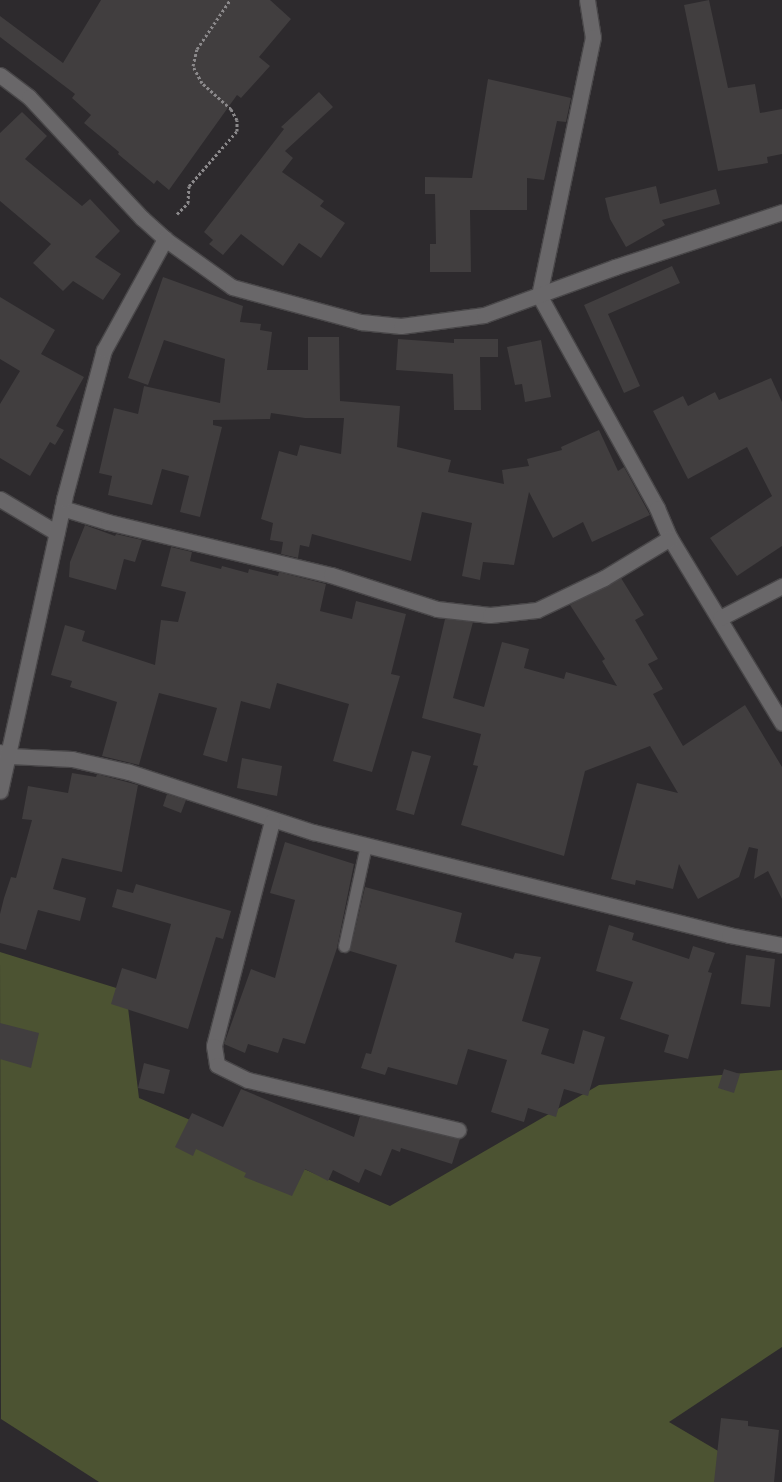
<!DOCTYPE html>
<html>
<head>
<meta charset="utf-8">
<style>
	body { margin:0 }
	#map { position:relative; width:782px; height:1482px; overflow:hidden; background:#2d2a2d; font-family:Montserrat,sans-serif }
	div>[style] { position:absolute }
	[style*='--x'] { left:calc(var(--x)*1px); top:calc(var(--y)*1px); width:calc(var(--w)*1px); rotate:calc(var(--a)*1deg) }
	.green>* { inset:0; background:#4c5332 }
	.building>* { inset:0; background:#413e3f }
	.path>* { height:3px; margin-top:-1.5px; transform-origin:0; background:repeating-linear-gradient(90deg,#8b898b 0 2.5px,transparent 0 5px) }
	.roads { filter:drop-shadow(1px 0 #494749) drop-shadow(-1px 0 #494749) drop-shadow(0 1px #494749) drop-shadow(0 -1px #494749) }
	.lane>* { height:11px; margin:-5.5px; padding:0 5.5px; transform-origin:5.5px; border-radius:5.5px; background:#696769 }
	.street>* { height:15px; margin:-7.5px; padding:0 7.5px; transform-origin:7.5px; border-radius:7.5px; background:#696769 }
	span { translate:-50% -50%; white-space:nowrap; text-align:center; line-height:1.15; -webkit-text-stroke:4.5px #2d2a2d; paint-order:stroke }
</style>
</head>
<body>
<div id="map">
	<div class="green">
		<i style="clip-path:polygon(0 952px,126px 991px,139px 1098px,390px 1206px,599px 1085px,782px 1070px,782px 1347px,669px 1422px,771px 1482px,99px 1482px,1px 1419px)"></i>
	</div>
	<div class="building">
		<i style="clip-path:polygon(101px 0,270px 0,291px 19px,259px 57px,270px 66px,241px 98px,237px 95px,169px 190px,157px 180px,154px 184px,118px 154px,119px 152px,84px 123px,91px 115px,72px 98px,75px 94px,0 37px,0 16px,63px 63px)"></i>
		<i style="clip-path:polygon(709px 0,728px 88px,755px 84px,760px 113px,782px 109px,782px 154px,767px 157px,768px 163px,718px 171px,684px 5px)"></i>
		<i style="clip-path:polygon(488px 79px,571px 98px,566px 122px,557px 121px,544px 180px,527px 178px,527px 210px,470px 210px,471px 272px,430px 272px,430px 244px,436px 244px,435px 194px,425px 194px,425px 177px,472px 178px)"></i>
		<i style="clip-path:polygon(319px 92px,333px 107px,285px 151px,293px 158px,282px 172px,324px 201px,320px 206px,345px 223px,321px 258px,299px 243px,283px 266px,241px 234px,223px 255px,209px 244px,213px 240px,204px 232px,284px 129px,281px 127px)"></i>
		<i style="clip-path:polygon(22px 112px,47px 136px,25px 159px,82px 206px,90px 199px,120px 231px,95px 257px,121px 274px,103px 300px,73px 281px,63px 291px,33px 263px,51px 244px,0 201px,0 133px)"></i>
		<i style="clip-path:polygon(656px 186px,660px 204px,716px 189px,720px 204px,662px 220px,665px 225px,626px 247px,610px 219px,605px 198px)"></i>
		<i style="clip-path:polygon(672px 266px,680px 283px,608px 314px,640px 386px,624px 393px,584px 305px)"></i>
		<i style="clip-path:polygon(163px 277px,243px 306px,240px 322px,261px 324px,260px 330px,272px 332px,267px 370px,308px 370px,308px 337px,339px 337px,340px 401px,400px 406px,397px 447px,451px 460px,448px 472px,504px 484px,502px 470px,529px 466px,527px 459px,562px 450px,561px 447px,599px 430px,618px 471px,624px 467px,650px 515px,592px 542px,583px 522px,553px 538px,529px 492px,514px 565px,483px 562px,480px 580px,462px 576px,472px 523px,422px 512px,411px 561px,312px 534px,309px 547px,300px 545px,298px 558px,281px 554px,283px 542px,270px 540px,273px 523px,261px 519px,279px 451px,297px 456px,300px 445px,341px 454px,344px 418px,305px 418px,271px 413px,270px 419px,213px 420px,213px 425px,222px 427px,200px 517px,180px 512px,189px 476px,162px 469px,152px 505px,108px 495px,112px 476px,99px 473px,114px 408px,138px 414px,144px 386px,220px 403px,225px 359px,164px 340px,148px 385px,128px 378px)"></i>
		<i style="clip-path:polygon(0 297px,55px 330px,41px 354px,84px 377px,56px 426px,64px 430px,55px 445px,50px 442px,30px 476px,0 458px,0 404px,20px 371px,0 359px)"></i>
		<i style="clip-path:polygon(398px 339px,454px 343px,454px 339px,498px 339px,498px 357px,480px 357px,481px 410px,454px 410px,453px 374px,396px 370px)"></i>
		<i style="clip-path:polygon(541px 340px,551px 397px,525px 402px,522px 384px,515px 385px,507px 347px)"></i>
		<i style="clip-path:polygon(771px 378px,782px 402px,782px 546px,737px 576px,710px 538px,772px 496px,747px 447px,688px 479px,653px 411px,683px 396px,688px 406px,715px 392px,719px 400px)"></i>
		<i style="clip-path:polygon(85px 525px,115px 536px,116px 534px,142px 540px,135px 562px,124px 559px,116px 590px,69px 577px,70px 562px)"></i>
		<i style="clip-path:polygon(171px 547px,192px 552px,190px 561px,221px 569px,222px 566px,248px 573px,249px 569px,278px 576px,279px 572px,326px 584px,320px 611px,352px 619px,356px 601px,406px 614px,391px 674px,400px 676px,372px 772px,333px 761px,349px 704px,277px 683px,270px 709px,241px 701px,227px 762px,203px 755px,217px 708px,159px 693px,139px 765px,102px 756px,117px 702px,70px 687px,72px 681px,51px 675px,65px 625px,85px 631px,82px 641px,155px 665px,161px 620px,178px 622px,186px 592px,161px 586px)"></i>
		<i style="clip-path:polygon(621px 578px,644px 615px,635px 620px,658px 659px,648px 664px,663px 689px,653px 694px,683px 746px,745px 705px,782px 767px,782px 899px,768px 871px,754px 879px,758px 849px,749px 847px,739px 877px,698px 899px,679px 864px,673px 889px,636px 880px,635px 885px,611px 879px,637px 783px,678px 793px,650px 746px,585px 771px,564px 856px,461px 825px,478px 766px,473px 765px,481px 734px,422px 718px,445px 619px,473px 622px,453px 698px,484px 707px,502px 642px,529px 649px,524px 668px,564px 679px,566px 672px,617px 686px,602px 661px,605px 659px,570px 605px)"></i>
		<i style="clip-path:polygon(412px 751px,431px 756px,414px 815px,396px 810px)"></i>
		<i style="clip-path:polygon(242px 758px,282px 766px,277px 796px,237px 788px)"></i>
		<i style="clip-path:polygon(72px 773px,96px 777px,97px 774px,138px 785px,122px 872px,62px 858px,53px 889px,86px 898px,80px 921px,38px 910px,26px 950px,0 943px,0 914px,4px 898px,11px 877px,16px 878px,32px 820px,22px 819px,28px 786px,68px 793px)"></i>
		<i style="clip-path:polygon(167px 794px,186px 800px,181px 813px,163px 806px)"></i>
		<i style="clip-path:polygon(285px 842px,354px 864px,337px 948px,305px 1044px,283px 1038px,278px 1053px,248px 1044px,245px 1053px,224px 1044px,251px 969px,275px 978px,295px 900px,270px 893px)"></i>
		<i style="clip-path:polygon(136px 884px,231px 911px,223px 939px,216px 937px,188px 1029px,111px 1004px,122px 968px,156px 979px,171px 924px,112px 907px,117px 889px,133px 893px)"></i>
		<i style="clip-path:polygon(365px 887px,462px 913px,455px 942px,513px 959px,515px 953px,541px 957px,522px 1021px,549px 1029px,541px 1054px,574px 1064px,583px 1030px,605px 1037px,588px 1096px,564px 1089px,556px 1117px,528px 1108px,524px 1122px,491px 1112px,507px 1060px,468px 1049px,457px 1085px,388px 1067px,385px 1075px,361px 1068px,366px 1053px,371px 1054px,397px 965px,350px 951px)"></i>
		<i style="clip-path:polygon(609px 925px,634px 933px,632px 940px,689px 959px,693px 946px,715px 953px,708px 972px,712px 973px,688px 1059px,664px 1052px,669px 1035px,620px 1019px,633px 982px,596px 971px)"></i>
		<i style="clip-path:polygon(746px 955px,775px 959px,770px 1007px,741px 1004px)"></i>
		<i style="clip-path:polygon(0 1023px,39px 1033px,31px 1068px,0 1059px)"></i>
		<i style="clip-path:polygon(144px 1063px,170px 1070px,164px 1094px,138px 1088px)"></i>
		<i style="clip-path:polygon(724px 1069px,740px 1074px,734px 1093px,718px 1088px)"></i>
		<i style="clip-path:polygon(241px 1089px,354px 1137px,360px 1116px,460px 1139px,452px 1164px,401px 1148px,400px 1152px,392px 1149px,381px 1176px,365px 1169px,359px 1183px,333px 1170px,328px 1181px,305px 1169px,292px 1196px,244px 1177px,246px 1173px,196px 1149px,193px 1156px,175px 1147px,192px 1113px,223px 1127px)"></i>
		<i style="clip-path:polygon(721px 1418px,748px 1421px,748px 1426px,779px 1430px,774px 1482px,714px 1482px)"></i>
	</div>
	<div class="path">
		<i style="--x:177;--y:214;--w:16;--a:-45"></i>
		<i style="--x:188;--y:203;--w:17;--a:-87"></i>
		<i style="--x:189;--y:186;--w:73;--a:-48.9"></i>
		<i style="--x:237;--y:131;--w:11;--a:-90"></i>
		<i style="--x:237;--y:120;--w:13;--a:-119"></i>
		<i style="--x:231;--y:109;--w:39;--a:-138"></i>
		<i style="--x:202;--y:83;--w:19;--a:-118"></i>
		<i style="--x:193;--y:66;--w:17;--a:-77"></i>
		<i style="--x:197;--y:49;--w:59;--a:-56"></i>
	</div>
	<div class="roads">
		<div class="lane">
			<i style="--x:344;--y:946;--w:103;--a:-77.7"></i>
		</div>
		<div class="street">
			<i style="--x:587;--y:0;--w:37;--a:81"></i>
			<i style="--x:593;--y:37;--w:264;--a:101.8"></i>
			<i style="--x:539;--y:295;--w:244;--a:61"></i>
			<i style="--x:657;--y:508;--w:33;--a:67"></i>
			<i style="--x:670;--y:538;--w:216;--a:58.8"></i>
			<i style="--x:0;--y:75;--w:36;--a:37"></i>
			<i style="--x:29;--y:97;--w:166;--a:47"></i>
			<i style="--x:142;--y:218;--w:31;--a:42"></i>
			<i style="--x:165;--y:239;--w:82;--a:35.6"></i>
			<i style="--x:232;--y:287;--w:134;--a:15.2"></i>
			<i style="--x:361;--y:322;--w:40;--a:5.7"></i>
			<i style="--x:401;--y:326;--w:84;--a:-7.5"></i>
			<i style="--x:484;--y:315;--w:140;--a:-20.1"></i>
			<i style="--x:615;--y:267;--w:176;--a:-18.2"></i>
			<i style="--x:0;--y:499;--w:66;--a:30.8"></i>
			<i style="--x:62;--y:508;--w:48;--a:16.9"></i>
			<i style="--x:108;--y:522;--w:229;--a:13.4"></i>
			<i style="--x:331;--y:575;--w:111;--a:17.8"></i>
			<i style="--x:437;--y:609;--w:53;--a:6.5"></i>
			<i style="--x:490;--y:615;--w:47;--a:-6.1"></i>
			<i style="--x:537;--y:610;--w:74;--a:-25.5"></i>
			<i style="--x:604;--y:578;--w:77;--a:-31.2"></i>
			<i style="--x:720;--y:618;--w:70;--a:-27.3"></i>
			<i style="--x:0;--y:752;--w:11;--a:22"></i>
			<i style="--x:10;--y:756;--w:62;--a:2.8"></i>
			<i style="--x:72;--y:759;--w:58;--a:12.8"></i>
			<i style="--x:129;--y:772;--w:194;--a:18.1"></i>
			<i style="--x:313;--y:832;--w:429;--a:13.9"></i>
			<i style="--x:729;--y:935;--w:54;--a:10.7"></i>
			<i style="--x:0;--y:791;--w:299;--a:-77.6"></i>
			<i style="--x:64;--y:499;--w:154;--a:-75"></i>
			<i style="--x:104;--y:350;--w:127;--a:-61.2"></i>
			<i style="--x:272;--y:821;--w:232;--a:104.5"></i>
			<i style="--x:214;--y:1046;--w:19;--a:81"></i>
			<i style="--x:217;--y:1065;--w:34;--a:26"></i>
			<i style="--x:248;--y:1080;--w:216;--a:13.4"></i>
		</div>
	</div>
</div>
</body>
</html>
